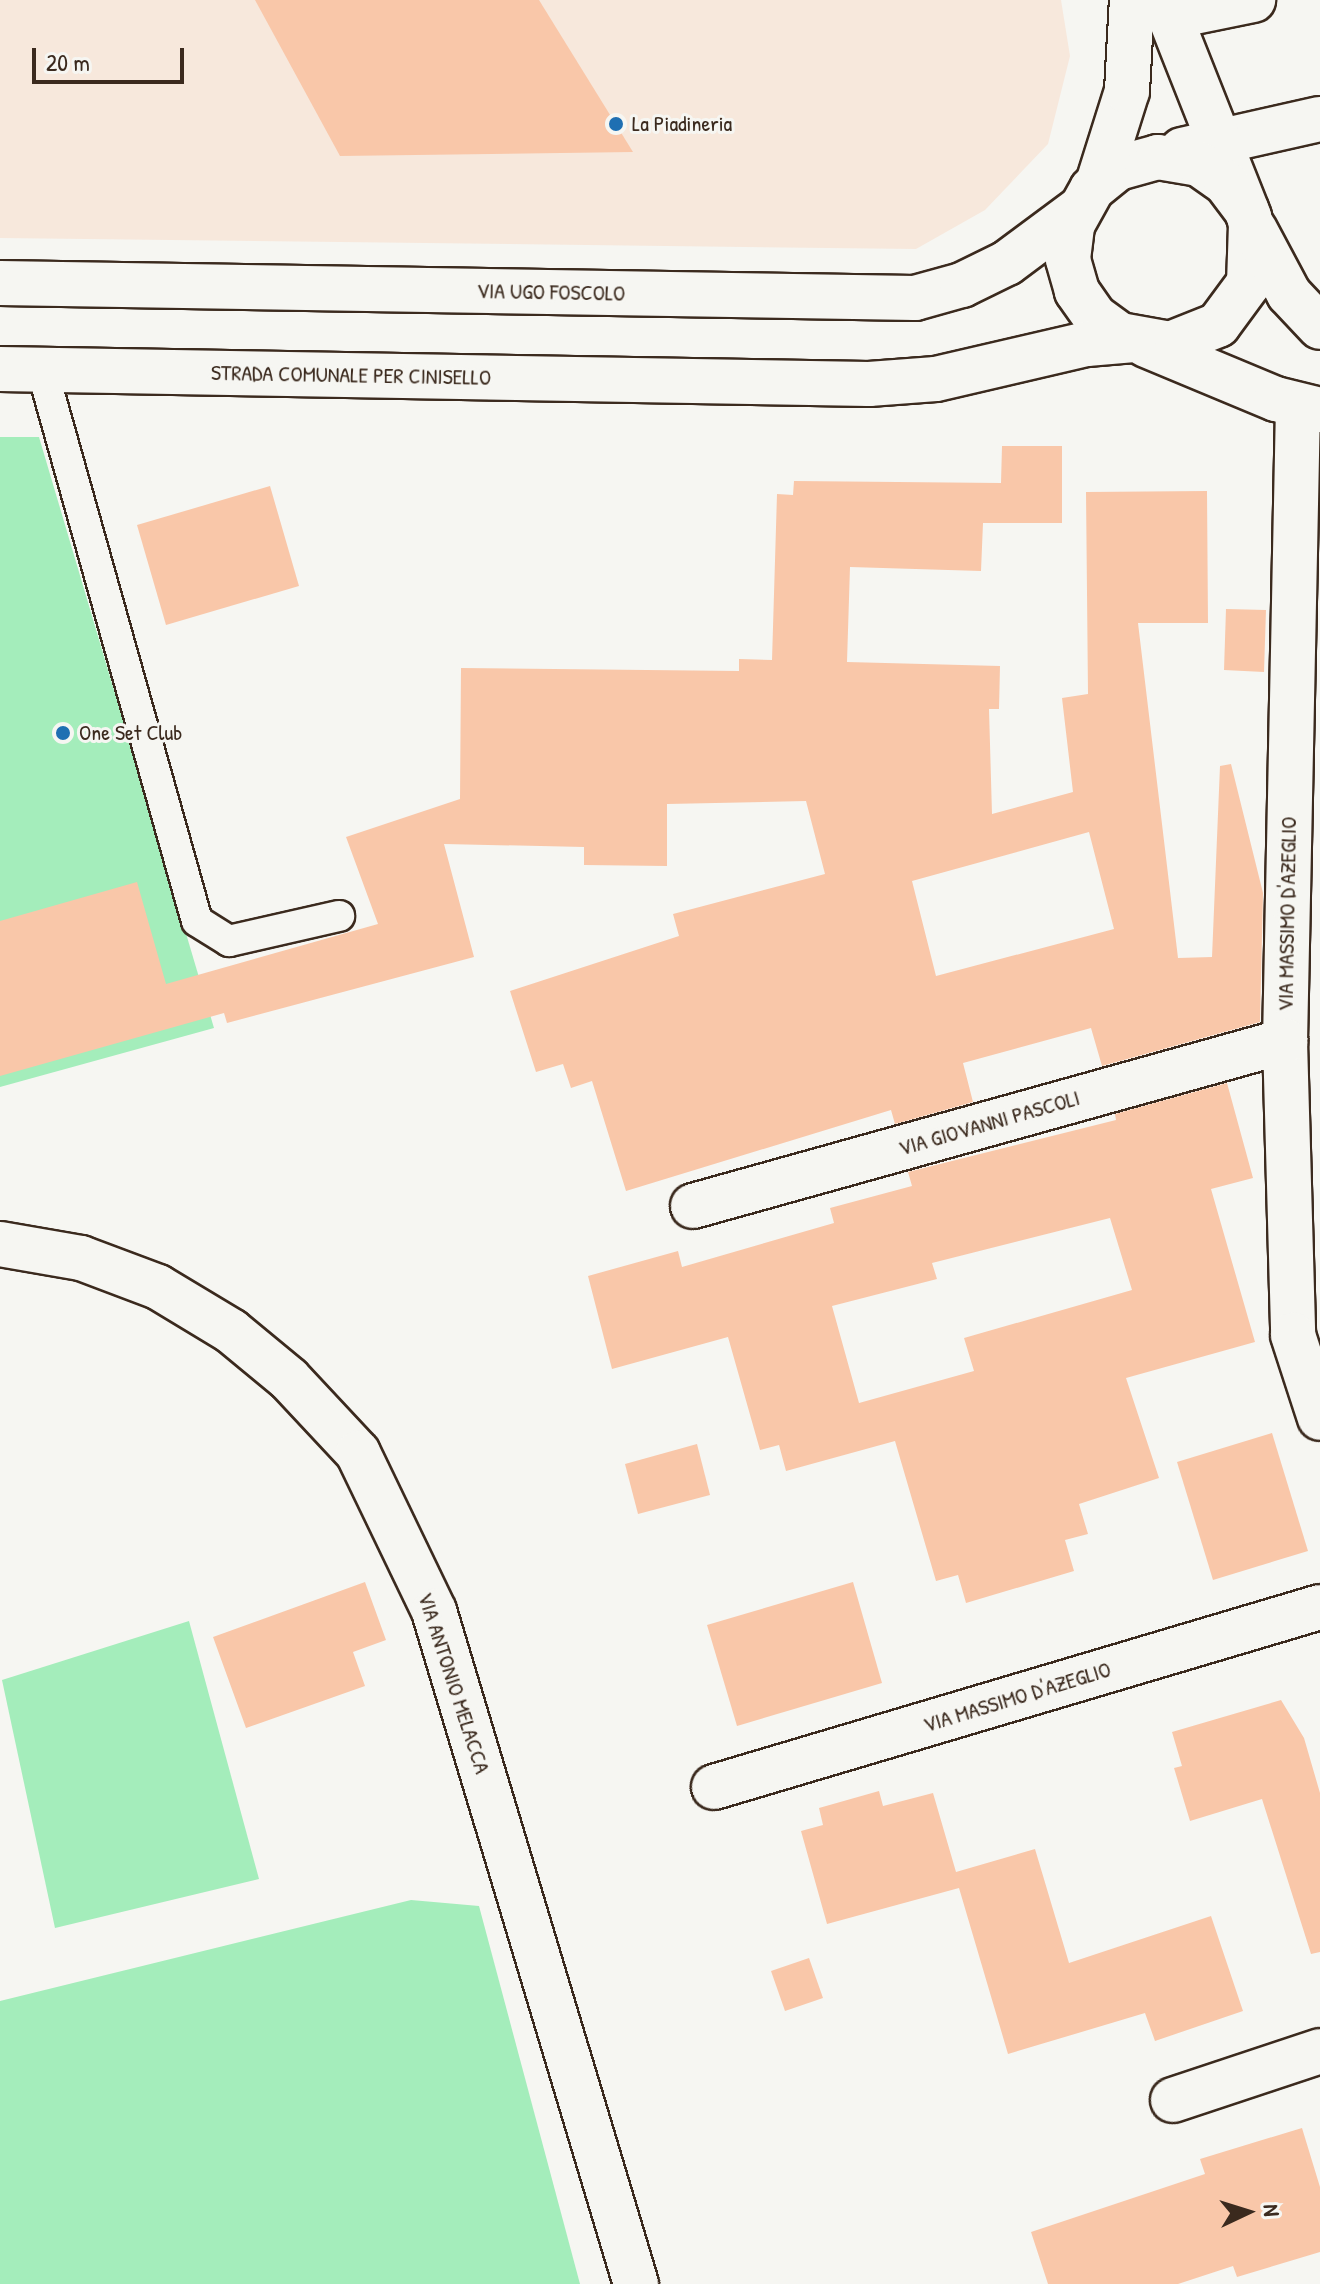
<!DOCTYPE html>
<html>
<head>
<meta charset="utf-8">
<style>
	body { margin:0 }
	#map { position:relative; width:1320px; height:2284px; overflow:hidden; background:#f6f6f2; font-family:"Patrick Hand",sans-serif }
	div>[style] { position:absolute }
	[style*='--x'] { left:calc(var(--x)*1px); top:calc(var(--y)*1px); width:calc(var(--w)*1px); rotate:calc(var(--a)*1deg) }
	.built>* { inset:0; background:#f7e8dc }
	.green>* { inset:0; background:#a4edbb }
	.building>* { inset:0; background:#f9c7a9 }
	.roads { filter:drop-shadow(2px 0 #3b2a1e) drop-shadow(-2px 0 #3b2a1e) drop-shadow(0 2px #3b2a1e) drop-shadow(0 -2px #3b2a1e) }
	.service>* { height:30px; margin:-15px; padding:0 15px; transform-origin:15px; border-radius:15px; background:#f6f6f2 }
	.minor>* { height:44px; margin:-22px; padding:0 22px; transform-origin:22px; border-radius:22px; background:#f6f6f2 }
	.tertiary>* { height:44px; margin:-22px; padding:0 22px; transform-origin:22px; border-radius:22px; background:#f6f6f2 }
	.secondary>* { height:44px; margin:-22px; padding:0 22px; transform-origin:22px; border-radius:22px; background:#f6f6f2 }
	.dots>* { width:22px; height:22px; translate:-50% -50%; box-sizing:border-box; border:4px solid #f6f6f2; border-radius:50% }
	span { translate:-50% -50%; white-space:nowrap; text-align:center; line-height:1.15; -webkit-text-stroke:6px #f6f6f2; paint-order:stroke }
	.poi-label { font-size:22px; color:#3b2a1e }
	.left { translate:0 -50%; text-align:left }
	.street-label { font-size:22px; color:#3b2a1e }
	.north { position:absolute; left:1208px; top:2172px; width:80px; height:80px; -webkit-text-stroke:6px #f6f6f2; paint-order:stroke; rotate:86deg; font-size:22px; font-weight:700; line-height:32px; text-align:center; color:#3b2a1e }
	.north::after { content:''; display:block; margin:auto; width:28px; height:36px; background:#3b2a1e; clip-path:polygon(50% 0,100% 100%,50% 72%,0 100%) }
	.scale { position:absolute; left:32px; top:48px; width:152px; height:36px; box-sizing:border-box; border:4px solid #3b2a1e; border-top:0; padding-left:10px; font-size:24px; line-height:28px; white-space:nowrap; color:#3b2a1e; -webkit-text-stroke:6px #f6f6f2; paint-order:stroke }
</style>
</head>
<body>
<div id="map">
	<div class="built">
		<i style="clip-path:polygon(0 0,1061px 0,1070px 56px,1048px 144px,985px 210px,916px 249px,0 238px)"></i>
	</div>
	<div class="green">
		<i style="clip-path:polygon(0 437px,39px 437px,214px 1028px,0 1087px)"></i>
		<i style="clip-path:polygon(189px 1621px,259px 1879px,55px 1928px,2px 1680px)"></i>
		<i style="clip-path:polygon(411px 1900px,479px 1906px,580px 2284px,0 2284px,0 2001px)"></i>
	</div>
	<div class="building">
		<i style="clip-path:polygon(255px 0,539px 0,633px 152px,340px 156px)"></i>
		<i style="clip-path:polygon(evenodd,1002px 446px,1062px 446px,1062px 523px,983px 523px,981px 571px,850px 567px,847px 662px,1000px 666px,999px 709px,989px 709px,992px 814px,1073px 792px,1062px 698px,1088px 694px,1086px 492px,1207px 491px,1208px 623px,1138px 623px,1178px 958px,1212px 957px,1220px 766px,1231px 764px,1263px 893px,1260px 1022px,1102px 1066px,1091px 1028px,963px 1063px,973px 1102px,895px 1124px,891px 1110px,626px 1191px,592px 1081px,571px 1088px,563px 1064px,536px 1072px,510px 991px,679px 936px,673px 914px,825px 874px,806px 801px,667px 804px,667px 866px,584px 865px,584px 847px,444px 844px,474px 957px,227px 1023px,224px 1013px,0 1076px,0 921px,137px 882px,166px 984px,378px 924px,346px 837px,460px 799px,461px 668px,739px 671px,739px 659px,772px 660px,777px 494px,793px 495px,794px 481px,1001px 483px,1002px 446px,1089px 832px,1114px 929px,936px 976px,912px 881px,1089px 832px)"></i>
		<i style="clip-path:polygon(270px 486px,299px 586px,166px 625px,137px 525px)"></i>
		<i style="clip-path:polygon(1226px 609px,1266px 610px,1264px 672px,1224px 670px)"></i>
		<i style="clip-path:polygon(evenodd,1227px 1083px,1253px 1178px,1211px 1189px,1255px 1342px,1126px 1378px,1159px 1478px,1079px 1504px,1088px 1534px,1065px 1540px,1074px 1571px,966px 1603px,958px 1575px,936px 1581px,895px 1441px,786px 1471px,779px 1445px,760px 1450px,728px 1337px,612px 1369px,588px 1276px,678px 1251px,682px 1267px,834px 1223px,830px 1208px,912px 1186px,908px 1172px,1116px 1120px,1115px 1114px,1227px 1083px,1110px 1218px,1132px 1290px,964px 1338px,974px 1371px,859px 1403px,832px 1306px,937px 1279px,932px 1263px,1110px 1218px)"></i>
		<i style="clip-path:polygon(1272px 1433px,1308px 1551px,1213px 1580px,1177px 1462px)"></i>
		<i style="clip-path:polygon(697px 1444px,710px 1495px,638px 1514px,625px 1464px)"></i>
		<i style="clip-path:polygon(365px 1582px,386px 1640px,353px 1652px,365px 1686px,246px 1728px,213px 1637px)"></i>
		<i style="clip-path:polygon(853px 1582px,882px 1683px,737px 1726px,707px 1625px)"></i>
		<i style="clip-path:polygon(1281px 1700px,1304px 1738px,1320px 1793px,1320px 1952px,1311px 1954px,1262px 1799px,1190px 1821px,1174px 1768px,1182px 1766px,1172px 1732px)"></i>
		<i style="clip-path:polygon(879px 1791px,883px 1806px,933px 1793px,956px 1872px,1035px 1849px,1069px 1963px,1211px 1916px,1243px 2011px,1155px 2041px,1145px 2013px,1008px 2054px,959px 1888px,827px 1924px,801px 1831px,823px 1825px,819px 1808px)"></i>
		<i style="clip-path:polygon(809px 1958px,823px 1998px,785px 2011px,771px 1971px)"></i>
		<i style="clip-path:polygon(1302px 2128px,1320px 2187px,1320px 2252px,1237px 2277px,1233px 2266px,1178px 2284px,1048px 2284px,1031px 2232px,1205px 2174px,1200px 2159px)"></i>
	</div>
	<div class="roads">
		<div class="service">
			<i style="--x:42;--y:369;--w:573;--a:74.32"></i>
			<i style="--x:197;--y:921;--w:38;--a:32"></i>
			<i style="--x:229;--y:941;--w:113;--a:-12.8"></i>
		</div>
		<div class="minor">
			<i style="--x:1170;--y:17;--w:85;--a:-11.6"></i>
			<i style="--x:1182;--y:150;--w:141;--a:-12.7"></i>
			<i style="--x:1298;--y:406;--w:635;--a:91.17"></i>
			<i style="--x:1285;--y:1041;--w:294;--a:88.4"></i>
			<i style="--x:1293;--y:1335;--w:87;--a:72"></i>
			<i style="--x:693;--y:1206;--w:615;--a:-15.57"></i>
			<i style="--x:714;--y:1787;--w:632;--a:-16.54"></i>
			<i style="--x:1173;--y:2100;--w:155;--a:-18.4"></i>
		</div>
		<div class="tertiary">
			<i style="--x:1161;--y:0;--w:19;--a:62"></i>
			<i style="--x:1170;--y:17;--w:215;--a:68.4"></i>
			<i style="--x:1249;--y:217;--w:7;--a:74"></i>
			<i style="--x:1251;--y:224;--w:59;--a:91.9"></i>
			<i style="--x:1249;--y:283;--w:52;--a:126.4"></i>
			<i style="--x:1218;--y:325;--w:52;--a:158.4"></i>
			<i style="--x:1170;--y:344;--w:51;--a:-169.8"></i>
			<i style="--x:1120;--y:335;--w:31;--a:-144"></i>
			<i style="--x:1095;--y:317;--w:32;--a:-125"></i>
			<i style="--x:1077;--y:291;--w:33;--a:-106"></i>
			<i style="--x:1068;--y:259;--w:34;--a:-83"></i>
			<i style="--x:1072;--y:225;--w:41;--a:-60.9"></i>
			<i style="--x:1092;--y:189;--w:33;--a:-39"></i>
			<i style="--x:1118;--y:168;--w:41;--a:-15.4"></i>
			<i style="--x:1158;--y:157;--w:42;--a:9.7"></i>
			<i style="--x:1199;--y:164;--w:33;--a:35"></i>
			<i style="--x:1226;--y:183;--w:34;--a:53"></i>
			<i style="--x:1098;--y:183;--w:96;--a:-72.5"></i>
			<i style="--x:1127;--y:91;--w:91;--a:-86.9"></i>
			<i style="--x:1255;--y:230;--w:72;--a:62"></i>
			<i style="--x:1289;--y:294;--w:45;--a:46.8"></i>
			<i style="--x:0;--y:283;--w:915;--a:0.94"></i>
			<i style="--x:915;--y:298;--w:49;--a:-15.5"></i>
			<i style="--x:962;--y:285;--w:50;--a:-26.1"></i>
			<i style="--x:1007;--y:263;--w:89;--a:-36.7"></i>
			<i style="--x:1146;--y:345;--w:141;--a:22.6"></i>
			<i style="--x:1276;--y:399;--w:45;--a:14"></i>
			<i style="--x:0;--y:369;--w:869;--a:0.99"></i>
			<i style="--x:869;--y:384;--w:67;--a:-4.3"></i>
			<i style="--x:936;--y:379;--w:155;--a:-13.1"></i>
			<i style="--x:1087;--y:344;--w:47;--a:-4.9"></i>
		</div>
		<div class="secondary">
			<i style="--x:0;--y:1244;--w:82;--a:9.8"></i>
			<i style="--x:81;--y:1258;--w:82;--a:20.6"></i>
			<i style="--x:158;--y:1287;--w:85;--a:31.1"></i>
			<i style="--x:231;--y:1331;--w:75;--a:39.6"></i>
			<i style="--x:289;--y:1379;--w:101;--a:47"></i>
			<i style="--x:358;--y:1453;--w:175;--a:64.3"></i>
			<i style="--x:434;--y:1611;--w:703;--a:73.29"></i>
		</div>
	</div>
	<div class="dots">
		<i style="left:616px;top:124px;background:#1f6fb2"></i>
		<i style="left:63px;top:733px;background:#1f6fb2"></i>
	</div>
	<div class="poi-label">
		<span class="left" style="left:632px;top:124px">La Piadineria</span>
		<span class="left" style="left:79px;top:733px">One Set Club</span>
	</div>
	<div class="street-label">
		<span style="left:551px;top:292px;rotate:1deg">VIA UGO FOSCOLO</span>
		<span style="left:351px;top:375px;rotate:1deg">STRADA COMUNALE PER CINISELLO</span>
		<span style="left:1287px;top:914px;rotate:-89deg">VIA MASSIMO D'AZEGLIO</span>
		<span style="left:989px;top:1123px;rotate:-16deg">VIA GIOVANNI PASCOLI</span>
		<span style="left:454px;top:1683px;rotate:72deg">VIA ANTONIO MELACCA</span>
		<span style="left:1017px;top:1697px;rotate:-17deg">VIA MASSIMO D'AZEGLIO</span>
	</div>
	<div class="north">N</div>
	<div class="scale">20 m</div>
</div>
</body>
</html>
